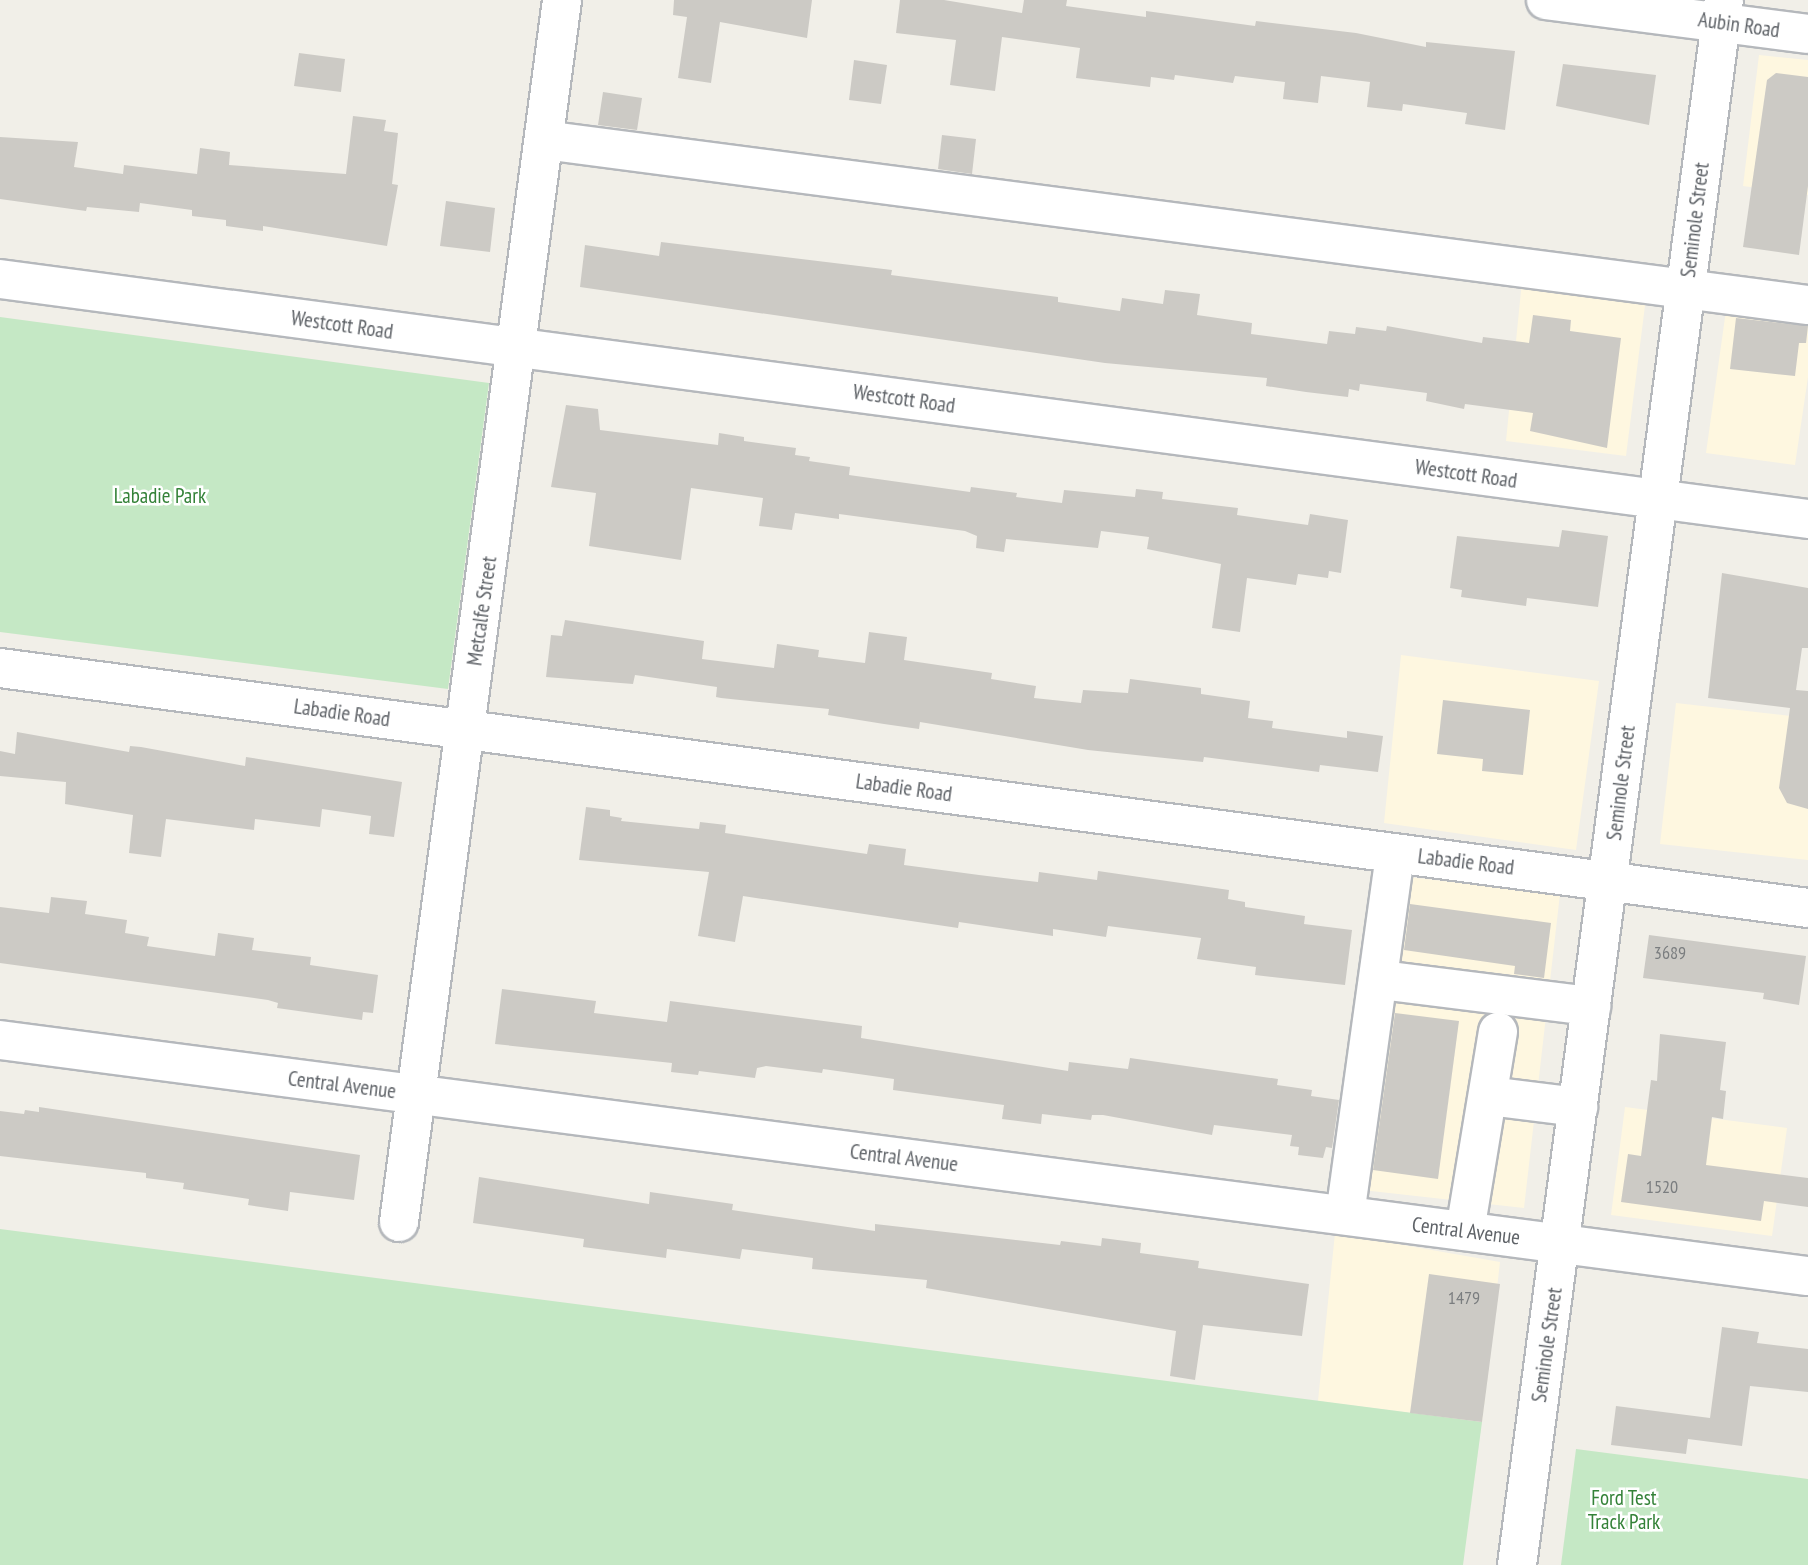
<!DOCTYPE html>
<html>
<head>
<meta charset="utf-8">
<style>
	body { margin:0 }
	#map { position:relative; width:1808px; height:1565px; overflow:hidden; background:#f1efe8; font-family:"PT Sans Narrow",sans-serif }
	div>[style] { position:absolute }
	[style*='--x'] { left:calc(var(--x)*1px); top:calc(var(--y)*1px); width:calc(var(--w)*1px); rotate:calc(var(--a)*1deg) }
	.commercial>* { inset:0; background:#fef7e0 }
	.green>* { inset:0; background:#c5e8c5 }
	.building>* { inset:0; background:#cccac5 }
	.roads { filter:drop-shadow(2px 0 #b5b8bc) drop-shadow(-2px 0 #b5b8bc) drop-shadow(0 2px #b5b8bc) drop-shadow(0 -2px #b5b8bc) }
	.minor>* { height:38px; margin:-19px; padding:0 19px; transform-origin:19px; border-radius:19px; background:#fff }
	span { translate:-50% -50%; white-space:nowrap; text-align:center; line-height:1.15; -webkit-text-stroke:5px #fff; paint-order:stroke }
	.number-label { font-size:18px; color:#7a7d7f }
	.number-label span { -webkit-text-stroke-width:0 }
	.street-label { font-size:21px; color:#5f6368 }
	.park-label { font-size:21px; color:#348238 }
</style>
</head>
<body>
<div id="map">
	<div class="commercial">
		<i style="clip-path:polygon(1759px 55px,1808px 60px,1808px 195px,1743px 186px)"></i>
		<i style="clip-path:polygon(1524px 261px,1649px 274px,1626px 456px,1506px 441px)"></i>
		<i style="clip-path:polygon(1728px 296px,1808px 307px,1808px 377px,1795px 465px,1706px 453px)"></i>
		<i style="clip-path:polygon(1401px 655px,1599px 681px,1576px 850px,1384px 823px)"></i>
		<i style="clip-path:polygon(1676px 703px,1808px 718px,1808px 860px,1660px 844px)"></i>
		<i style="clip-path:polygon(1380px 874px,1560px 894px,1524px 1208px,1344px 1188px)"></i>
		<i style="clip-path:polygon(1625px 1107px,1787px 1128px,1772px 1236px,1611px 1215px)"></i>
		<i style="clip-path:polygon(1335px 1233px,1500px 1262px,1482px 1422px,1318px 1401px)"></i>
	</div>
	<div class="green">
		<i style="clip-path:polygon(0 317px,489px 383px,448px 689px,0 632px)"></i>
		<i style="clip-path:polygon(0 1229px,1482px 1422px,1463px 1565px,0 1565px)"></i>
		<i style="clip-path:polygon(1576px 1449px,1808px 1479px,1808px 1565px,1561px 1565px)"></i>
	</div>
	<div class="building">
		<i style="clip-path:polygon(674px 0,812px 0,807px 38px,720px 22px,711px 83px,678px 78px,687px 17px,673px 15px)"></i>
		<i style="clip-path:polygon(900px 0,944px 0,1022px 13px,1024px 0,1067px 0,1066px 6px,1146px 17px,1146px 11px,1255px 26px,1256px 21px,1356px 33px,1426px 47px,1426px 42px,1515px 51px,1505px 130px,1465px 124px,1467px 113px,1403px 104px,1402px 111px,1367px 107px,1370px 82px,1321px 76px,1318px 103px,1283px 99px,1285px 82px,1235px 76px,1233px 83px,1175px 75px,1174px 80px,1151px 77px,1150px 87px,1076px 78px,1080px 48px,1002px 37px,995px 91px,950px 85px,956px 40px,896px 33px)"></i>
		<i style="clip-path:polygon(299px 53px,345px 59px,341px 92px,294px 86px)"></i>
		<i style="clip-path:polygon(854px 60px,887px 65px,881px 104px,849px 100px)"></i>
		<i style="clip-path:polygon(1563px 64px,1656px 75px,1649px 125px,1556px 106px)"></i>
		<i style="clip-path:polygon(1776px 73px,1808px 77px,1808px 186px,1799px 255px,1743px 247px,1767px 80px)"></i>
		<i style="clip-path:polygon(603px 92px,642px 98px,637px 130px,598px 125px)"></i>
		<i style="clip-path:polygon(353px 116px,386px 120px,384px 131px,398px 133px,392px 184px,398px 185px,387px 246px,263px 226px,263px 231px,226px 226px,226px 220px,192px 216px,192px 210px,140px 203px,139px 212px,87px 207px,86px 211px,0 199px,0 137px,78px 142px,74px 167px,123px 174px,124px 165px,197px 174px,200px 148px,230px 152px,229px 165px,346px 174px)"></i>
		<i style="clip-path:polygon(942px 135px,976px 139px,972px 174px,938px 169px)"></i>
		<i style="clip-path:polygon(446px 201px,495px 208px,490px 252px,440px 246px)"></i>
		<i style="clip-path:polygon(661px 242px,892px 270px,891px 275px,1058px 297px,1058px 302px,1120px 311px,1122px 298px,1163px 304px,1165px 290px,1200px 294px,1197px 315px,1252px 323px,1251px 334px,1327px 344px,1329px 331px,1355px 334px,1356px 327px,1386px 331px,1387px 326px,1482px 343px,1483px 337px,1529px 343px,1533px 315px,1571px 320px,1570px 331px,1621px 338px,1607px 448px,1530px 431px,1533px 413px,1465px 404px,1464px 409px,1426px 401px,1427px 393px,1360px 384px,1359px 391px,1349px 389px,1348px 397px,1306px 392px,1266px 386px,1267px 378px,1105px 363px,580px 287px,585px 245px,659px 256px)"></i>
		<i style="clip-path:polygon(1736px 318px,1808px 326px,1806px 343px,1799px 343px,1795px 376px,1730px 369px)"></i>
		<i style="clip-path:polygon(566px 405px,598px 409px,600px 430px,718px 445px,719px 433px,744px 437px,744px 441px,796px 448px,795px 455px,810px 457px,809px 461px,850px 467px,849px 475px,970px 492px,971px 487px,1017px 493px,1016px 497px,1062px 503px,1064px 490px,1135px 497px,1136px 489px,1163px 492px,1162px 499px,1238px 508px,1237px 515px,1308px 525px,1310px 514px,1348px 520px,1341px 573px,1329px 571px,1328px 578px,1298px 574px,1296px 585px,1247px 578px,1240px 632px,1212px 628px,1221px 564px,1147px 549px,1149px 537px,1101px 531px,1098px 548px,1006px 539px,1004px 552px,976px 548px,977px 536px,965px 531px,839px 514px,839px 519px,795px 513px,792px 530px,759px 526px,763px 498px,691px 488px,681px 560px,589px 546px,596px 493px,551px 487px)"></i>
		<i style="clip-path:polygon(1562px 530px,1608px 536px,1598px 607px,1527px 598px,1526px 606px,1461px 597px,1462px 590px,1450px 588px,1457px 536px,1559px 547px)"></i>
		<i style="clip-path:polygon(1722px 573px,1808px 588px,1808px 648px,1802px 648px,1796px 690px,1808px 691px,1808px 809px,1787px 803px,1779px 788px,1790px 708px,1708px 698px)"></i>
		<i style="clip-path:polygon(565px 620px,704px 641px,702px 659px,774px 668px,777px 644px,819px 650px,818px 657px,865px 663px,869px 632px,907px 637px,904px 660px,992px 673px,991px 679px,1036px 686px,1034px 698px,1081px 703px,1083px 690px,1128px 693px,1130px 679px,1201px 688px,1201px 694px,1250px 701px,1248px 718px,1273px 721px,1272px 728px,1347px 738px,1347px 731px,1383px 736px,1378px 772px,1320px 765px,1319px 772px,1204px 757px,1203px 762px,1088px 750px,920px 722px,919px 729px,884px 724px,828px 715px,829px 709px,721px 698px,716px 697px,717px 687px,635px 675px,633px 684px,546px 677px,551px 635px,562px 636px)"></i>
		<i style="clip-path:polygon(1443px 700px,1530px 710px,1523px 775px,1482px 771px,1483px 759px,1437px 754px)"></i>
		<i style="clip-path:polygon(17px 732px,129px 752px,130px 746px,141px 747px,245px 766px,246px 757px,402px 782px,394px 837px,369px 834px,371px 816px,322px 809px,320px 827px,255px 819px,254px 830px,166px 819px,161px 857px,129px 853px,133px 815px,65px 804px,66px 782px,0 776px,0 751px,15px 754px)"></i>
		<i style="clip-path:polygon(586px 807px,610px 810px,610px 816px,622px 818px,621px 821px,699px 829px,700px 822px,726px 825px,725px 833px,867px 854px,869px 844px,906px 849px,904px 865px,979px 875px,1038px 882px,1039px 872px,1097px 880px,1098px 871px,1229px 890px,1228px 899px,1245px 902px,1245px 907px,1305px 916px,1304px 924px,1352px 930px,1345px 985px,1255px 975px,1256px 967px,1197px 959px,1201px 938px,1108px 926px,1106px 937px,1053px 929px,1053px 936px,959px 922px,958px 928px,743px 896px,735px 942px,698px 936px,709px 872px,579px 860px)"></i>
		<i style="clip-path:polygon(51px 897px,87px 901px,85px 914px,127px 920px,125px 933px,149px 937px,147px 946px,215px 956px,218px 933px,254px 938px,252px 950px,311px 957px,310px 965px,378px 975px,373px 1013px,363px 1012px,362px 1020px,277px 1008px,278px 1003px,268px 1000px,0 963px,0 907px,49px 913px)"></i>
		<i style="clip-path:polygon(1410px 904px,1551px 923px,1544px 978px,1514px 974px,1515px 966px,1404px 950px)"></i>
		<i style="clip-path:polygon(1649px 935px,1806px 956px,1799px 1005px,1763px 999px,1764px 993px,1643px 978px)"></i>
		<i style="clip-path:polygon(502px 989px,596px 1001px,594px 1013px,667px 1022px,670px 1001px,862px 1026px,861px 1038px,1068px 1071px,1069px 1062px,1128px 1069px,1130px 1058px,1278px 1079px,1277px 1085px,1312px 1090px,1311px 1096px,1339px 1100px,1332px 1148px,1326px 1147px,1323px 1158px,1298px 1155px,1299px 1147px,1290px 1146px,1292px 1135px,1214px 1125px,1212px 1135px,1103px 1115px,1092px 1115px,1091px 1120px,1042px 1114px,1041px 1124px,1002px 1119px,1004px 1105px,893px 1090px,894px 1079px,823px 1069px,822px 1073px,766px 1066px,757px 1068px,755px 1078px,699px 1071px,698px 1075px,671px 1072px,672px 1063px,495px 1044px)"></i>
		<i style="clip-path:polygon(1395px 1013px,1459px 1021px,1438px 1179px,1373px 1170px)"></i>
		<i style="clip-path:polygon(1660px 1034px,1726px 1042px,1720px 1090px,1726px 1091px,1723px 1119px,1712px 1117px,1706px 1165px,1808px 1178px,1808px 1207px,1764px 1201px,1761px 1221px,1621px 1202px,1628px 1154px,1641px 1156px,1651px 1080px,1657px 1081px)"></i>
		<i style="clip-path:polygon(39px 1107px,360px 1155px,354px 1200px,290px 1192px,288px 1211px,248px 1205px,249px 1199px,183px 1189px,184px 1183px,146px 1178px,146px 1173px,0 1156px,0 1111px,24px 1114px,25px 1110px,39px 1112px)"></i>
		<i style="clip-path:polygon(479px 1177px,649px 1204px,650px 1192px,733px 1204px,732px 1210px,875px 1231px,875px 1224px,1060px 1245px,1061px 1241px,1101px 1246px,1102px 1238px,1141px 1243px,1140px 1253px,1199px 1261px,1198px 1268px,1309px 1284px,1302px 1336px,1203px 1325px,1195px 1380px,1170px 1376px,1176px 1331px,926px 1288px,927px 1280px,812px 1269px,813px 1258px,742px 1249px,740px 1259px,667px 1249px,666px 1258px,583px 1247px,584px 1239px,473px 1223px)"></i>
		<i style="clip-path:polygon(1429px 1274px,1500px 1284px,1482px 1422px,1410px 1413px)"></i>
		<i style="clip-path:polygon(1722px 1327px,1759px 1332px,1757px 1343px,1808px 1349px,1808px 1392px,1750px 1386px,1742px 1446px,1688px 1439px,1686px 1454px,1611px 1445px,1616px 1406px,1710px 1418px)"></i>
	</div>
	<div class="roads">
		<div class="minor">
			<i style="--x:1546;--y:0;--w:264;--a:7.4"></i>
			<i style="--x:544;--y:140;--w:1275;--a:7.44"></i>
			<i style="--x:0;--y:279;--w:1824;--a:7.56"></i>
			<i style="--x:0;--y:668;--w:1824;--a:7.56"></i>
			<i style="--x:1381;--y:980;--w:212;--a:7.1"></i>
			<i style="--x:0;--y:1040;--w:1823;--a:7.44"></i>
			<i style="--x:1488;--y:1096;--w:91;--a:7"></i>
			<i style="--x:1345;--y:1215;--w:365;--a:-82.1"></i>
			<i style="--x:399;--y:1222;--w:1233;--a:-82.4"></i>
			<i style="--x:1465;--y:1231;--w:202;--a:-80.6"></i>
			<i style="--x:1517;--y:1565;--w:1579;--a:-82.47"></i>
		</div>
	</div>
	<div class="number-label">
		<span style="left:1670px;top:953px">3689</span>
		<span style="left:1662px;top:1187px">1520</span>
		<span style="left:1464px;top:1298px">1479</span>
	</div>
	<div class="street-label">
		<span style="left:1739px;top:25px;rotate:8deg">Aubin Road</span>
		<span style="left:1695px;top:220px;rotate:-83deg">Seminole Street</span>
		<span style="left:342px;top:325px;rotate:8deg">Westcott Road</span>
		<span style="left:904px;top:399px;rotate:8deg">Westcott Road</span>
		<span style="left:1466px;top:474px;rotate:8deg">Westcott Road</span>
		<span style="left:482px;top:611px;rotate:-82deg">Metcalfe Street</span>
		<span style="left:342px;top:713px;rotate:8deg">Labadie Road</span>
		<span style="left:1621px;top:783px;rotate:-83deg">Seminole Street</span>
		<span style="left:904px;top:788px;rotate:8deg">Labadie Road</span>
		<span style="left:1466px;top:862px;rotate:7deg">Labadie Road</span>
		<span style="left:342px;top:1085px;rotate:7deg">Central Avenue</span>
		<span style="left:904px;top:1158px;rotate:7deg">Central Avenue</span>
		<span style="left:1466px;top:1231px;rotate:7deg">Central Avenue</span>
		<span style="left:1547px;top:1345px;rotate:-82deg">Seminole Street</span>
	</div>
	<div class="park-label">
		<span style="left:160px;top:496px">Labadie Park</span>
		<span style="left:1624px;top:1510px">Ford Test<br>Track Park</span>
	</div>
</div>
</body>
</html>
